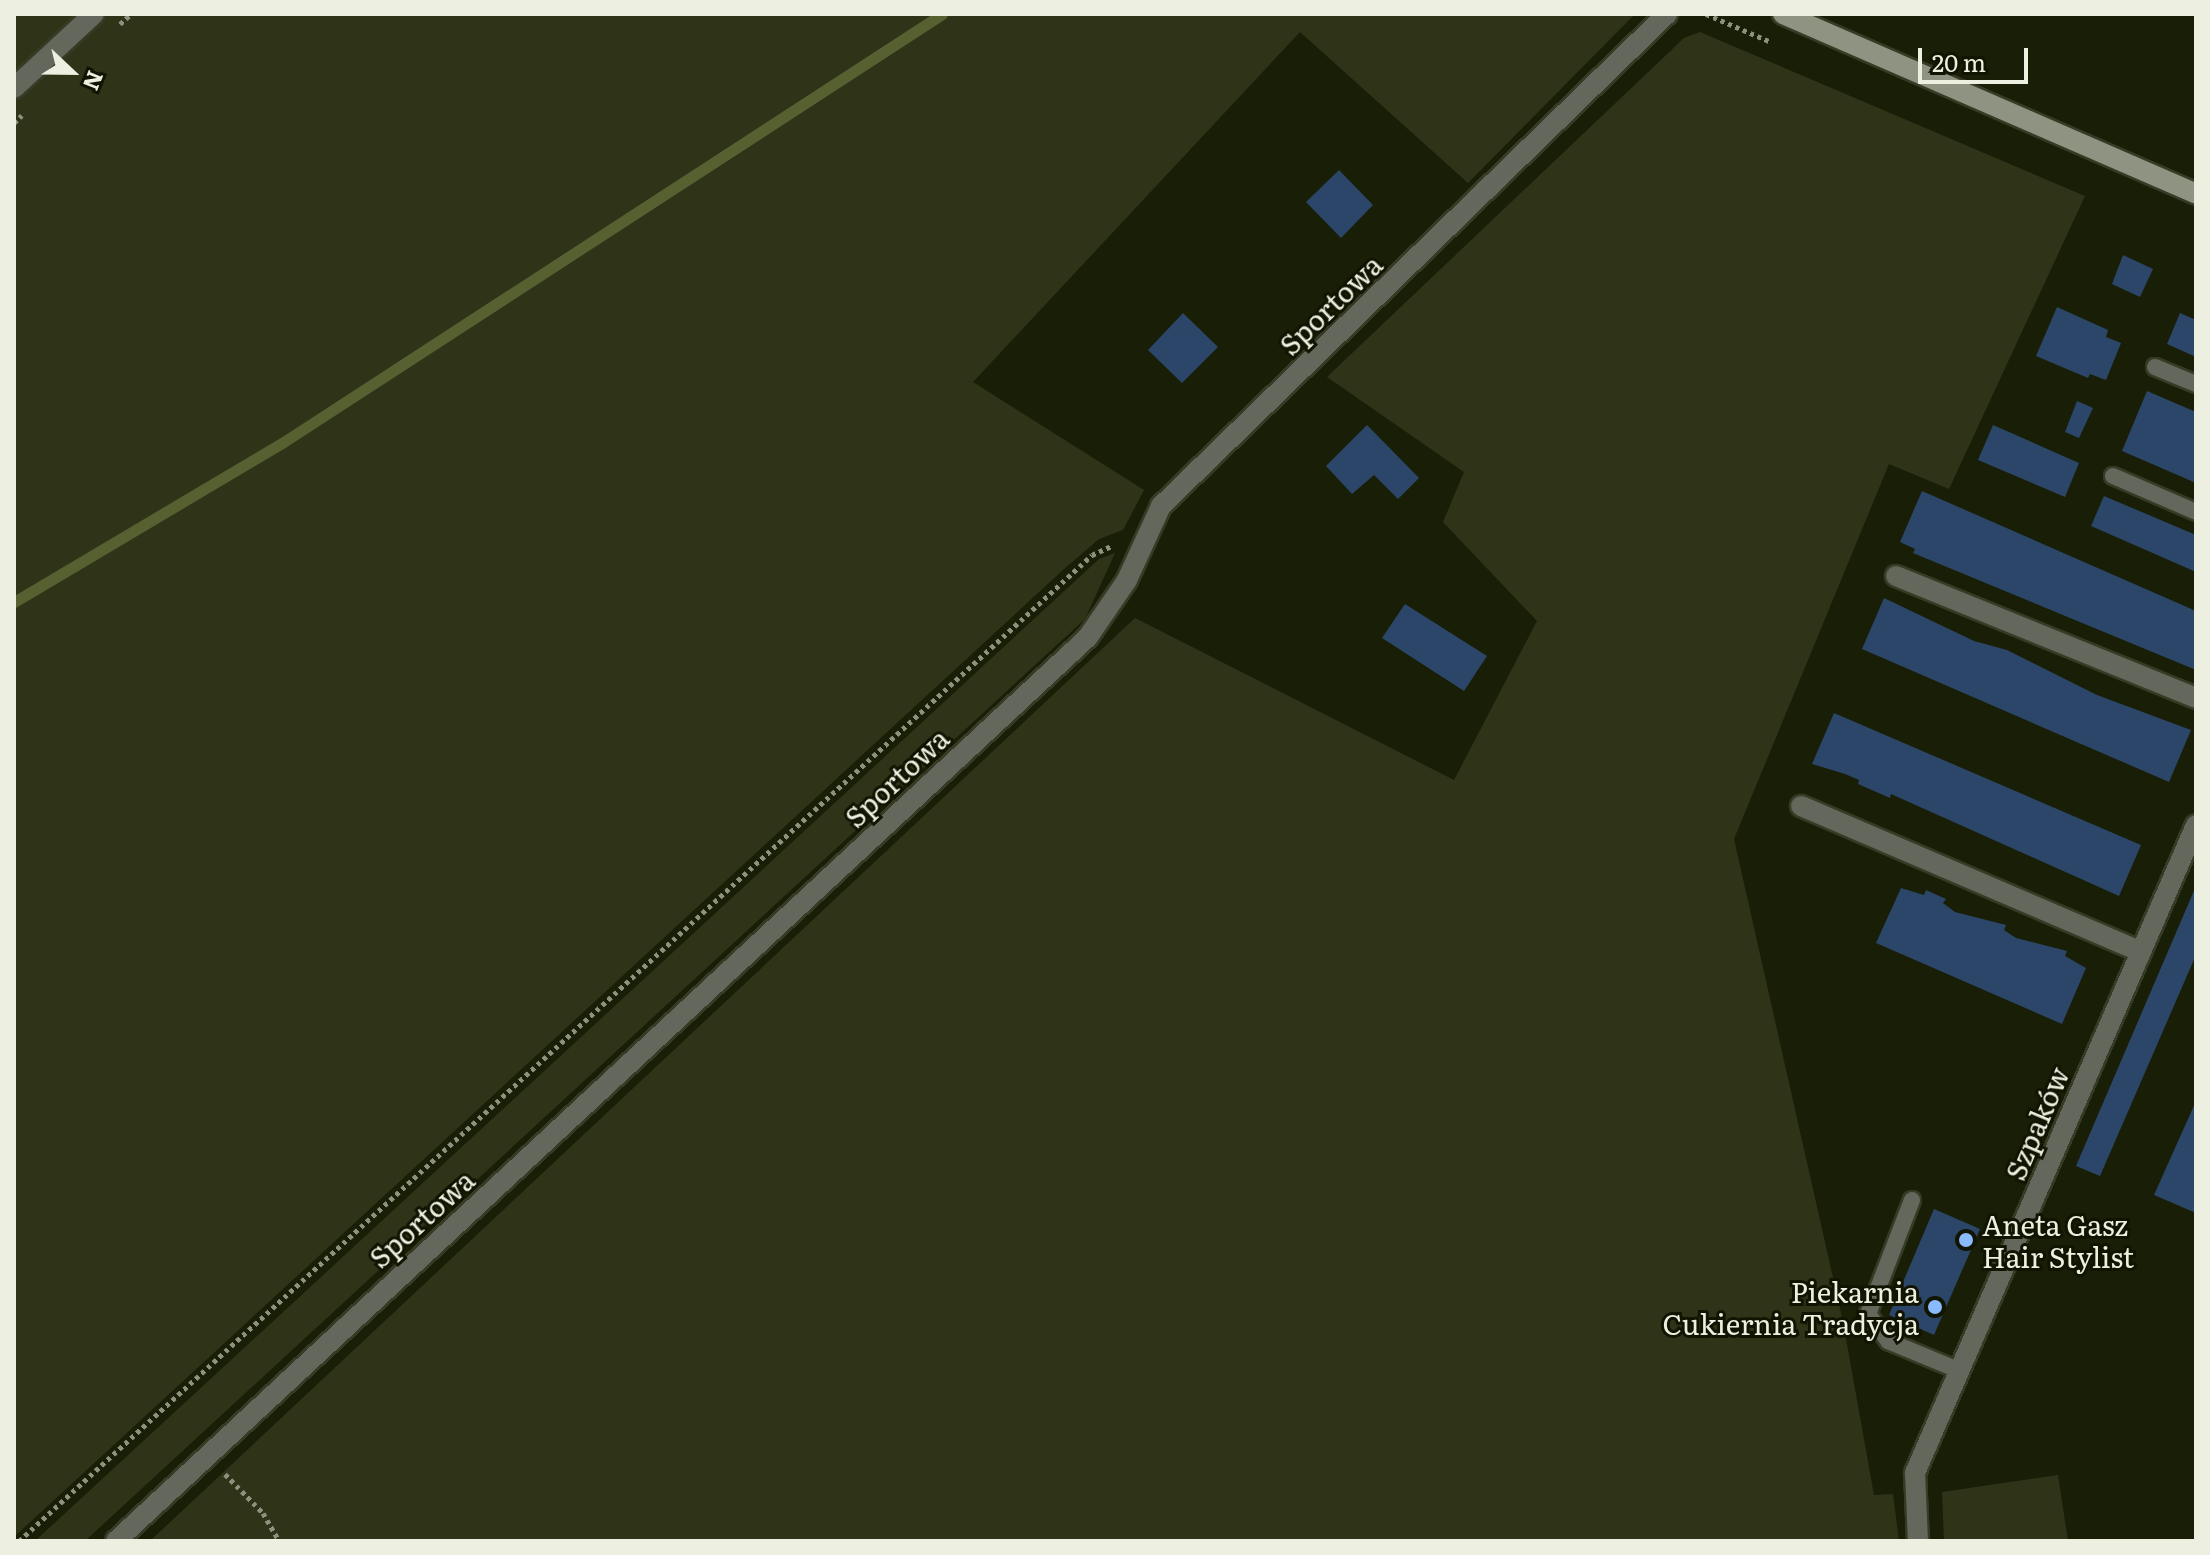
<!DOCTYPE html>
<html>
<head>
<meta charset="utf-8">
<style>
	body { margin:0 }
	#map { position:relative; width:2210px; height:1555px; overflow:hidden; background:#191e06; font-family:Literata,serif }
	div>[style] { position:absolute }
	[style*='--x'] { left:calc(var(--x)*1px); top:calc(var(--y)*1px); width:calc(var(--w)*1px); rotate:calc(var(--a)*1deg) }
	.green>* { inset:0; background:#2f3419 }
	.stream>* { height:11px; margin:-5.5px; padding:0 5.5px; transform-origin:5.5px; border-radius:5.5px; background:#576031 }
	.building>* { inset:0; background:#2b4669 }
	.path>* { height:5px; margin-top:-2.5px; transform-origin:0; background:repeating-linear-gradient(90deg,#8d917e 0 4px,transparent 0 8px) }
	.roads { filter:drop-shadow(2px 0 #373b25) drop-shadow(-2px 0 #373b25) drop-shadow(0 2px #373b25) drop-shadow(0 -2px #373b25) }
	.lane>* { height:16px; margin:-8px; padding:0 8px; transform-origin:8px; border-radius:8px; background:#64675c }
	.street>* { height:20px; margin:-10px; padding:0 10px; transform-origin:10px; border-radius:10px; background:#64675c }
	.secondary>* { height:20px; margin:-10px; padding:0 10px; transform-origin:10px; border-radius:10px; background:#8f9381 }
	.dots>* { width:22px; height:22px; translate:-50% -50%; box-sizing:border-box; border:4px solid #111401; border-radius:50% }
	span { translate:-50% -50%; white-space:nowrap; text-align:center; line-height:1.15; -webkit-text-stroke:6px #111401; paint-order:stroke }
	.street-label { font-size:28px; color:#edf0e1 }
	.poi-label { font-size:28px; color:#edf0e1 }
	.left { translate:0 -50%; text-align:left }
	.right { translate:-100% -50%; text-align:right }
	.frame { position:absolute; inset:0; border:16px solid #edf0e1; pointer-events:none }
	.north { position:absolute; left:32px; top:32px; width:80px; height:80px; -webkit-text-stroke:6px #111401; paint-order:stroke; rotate:112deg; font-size:22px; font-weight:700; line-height:32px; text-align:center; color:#edf0e1 }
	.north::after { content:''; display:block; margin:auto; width:28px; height:36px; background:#edf0e1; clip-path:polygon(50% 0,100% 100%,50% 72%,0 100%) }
	.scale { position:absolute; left:1918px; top:48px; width:110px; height:36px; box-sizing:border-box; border:4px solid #edf0e1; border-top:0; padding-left:10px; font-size:24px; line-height:28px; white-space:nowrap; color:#edf0e1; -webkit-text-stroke:6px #111401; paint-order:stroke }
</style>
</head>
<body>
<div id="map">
	<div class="green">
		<i style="clip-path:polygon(14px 14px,1635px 14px,1468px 183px,1300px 32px,973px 382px,1144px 490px,1123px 530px,1099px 539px,1064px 569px,14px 1537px)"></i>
		<i style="clip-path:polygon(1700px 32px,2085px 196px,1949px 489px,1889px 464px,1734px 839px,1843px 1322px,1874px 1495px,1893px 1494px,1899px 1541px,150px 1541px,1135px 618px,1454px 780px,1537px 621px,1443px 522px,1464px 472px,1327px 377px,1684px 38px)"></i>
		<i style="clip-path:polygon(1115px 553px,1085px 619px,85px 1541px,35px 1541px,1099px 559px)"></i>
		<i style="clip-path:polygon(2058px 1475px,2068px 1541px,1944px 1541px,1942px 1492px)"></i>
	</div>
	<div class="stream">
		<i style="--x:14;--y:602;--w:312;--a:-30.7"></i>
		<i style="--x:282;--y:443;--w:787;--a:-33.02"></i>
	</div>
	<div class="building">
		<i style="clip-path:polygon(1339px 170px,1373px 205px,1341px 238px,1306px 202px)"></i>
		<i style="clip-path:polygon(2123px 255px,2153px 269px,2140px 297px,2112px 284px)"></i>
		<i style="clip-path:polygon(2057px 307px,2108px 330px,2106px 337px,2121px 343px,2106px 380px,2090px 374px,2088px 378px,2036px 356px)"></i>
		<i style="clip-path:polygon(1183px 313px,1218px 347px,1182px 383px,1148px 350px)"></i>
		<i style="clip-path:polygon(2180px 313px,2196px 320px,2196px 357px,2167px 344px)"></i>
		<i style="clip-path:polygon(2147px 391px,2196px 412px,2196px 483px,2122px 451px)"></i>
		<i style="clip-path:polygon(2077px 401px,2093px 408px,2079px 438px,2065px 432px)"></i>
		<i style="clip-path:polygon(1367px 425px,1419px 478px,1398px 499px,1374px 475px,1352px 494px,1326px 466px)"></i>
		<i style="clip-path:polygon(1993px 425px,2079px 463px,2065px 497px,1978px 460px)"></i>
		<i style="clip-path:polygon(1922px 491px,2196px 611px,2196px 670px,1913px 553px,1915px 549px,1900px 542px)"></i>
		<i style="clip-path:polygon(2104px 496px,2196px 535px,2196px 572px,2091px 526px)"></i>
		<i style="clip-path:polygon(1884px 598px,1974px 641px,2007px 650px,2097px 695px,2191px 730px,2169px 782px,1862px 649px)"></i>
		<i style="clip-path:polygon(1405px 604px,1487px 656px,1464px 691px,1382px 638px)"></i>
		<i style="clip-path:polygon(1834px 713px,2141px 845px,2119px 896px,1891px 794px,1890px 798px,1858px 784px,1859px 780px,1845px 774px,1812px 764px)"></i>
		<i style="clip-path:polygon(2196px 886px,2196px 955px,2100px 1176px,2076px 1166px)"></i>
		<i style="clip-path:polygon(1901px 888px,1924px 895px,1926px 890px,1946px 899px,1943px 903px,1955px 912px,2006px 925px,2004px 930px,2016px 938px,2067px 951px,2065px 956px,2086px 968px,2062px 1024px,1876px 943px)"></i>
		<i style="clip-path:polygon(2196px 1101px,2196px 1213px,2154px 1195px)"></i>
		<i style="clip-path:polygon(1934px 1209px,1980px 1229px,1934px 1335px,1889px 1315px)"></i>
	</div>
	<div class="path">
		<i style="--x:1706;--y:14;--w:69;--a:23.2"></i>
		<i style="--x:120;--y:24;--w:15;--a:-42"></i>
		<i style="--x:14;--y:123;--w:11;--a:-45"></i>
		<i style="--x:225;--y:1474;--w:54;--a:45.7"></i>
		<i style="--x:263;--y:1513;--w:32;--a:60"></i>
		<i style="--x:19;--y:1541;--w:1457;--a:-42.58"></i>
		<i style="--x:1092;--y:555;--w:21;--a:-25"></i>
	</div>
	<div class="roads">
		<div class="lane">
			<i style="--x:2155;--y:367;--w:44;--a:22.5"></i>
			<i style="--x:2113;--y:476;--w:90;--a:23.4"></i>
			<i style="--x:1912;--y:1200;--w:122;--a:111.1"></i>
			<i style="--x:1868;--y:1314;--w:34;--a:53"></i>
			<i style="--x:1888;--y:1341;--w:76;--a:22.5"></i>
		</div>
		<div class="street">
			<i style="--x:14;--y:88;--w:109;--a:-42.8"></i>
			<i style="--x:1896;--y:576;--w:324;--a:22.1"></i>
			<i style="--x:1801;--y:806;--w:370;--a:23.2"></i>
			<i style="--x:116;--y:1541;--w:1327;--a:-42.92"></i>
			<i style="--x:1088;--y:637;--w:69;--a:-55.6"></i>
			<i style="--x:1127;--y:580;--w:81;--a:-65.3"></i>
			<i style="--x:1161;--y:506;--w:706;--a:-44.2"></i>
			<i style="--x:1918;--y:1541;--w:68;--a:-92.5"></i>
			<i style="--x:1915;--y:1473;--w:706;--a:-66.56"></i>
		</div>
		<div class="secondary">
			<i style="--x:1783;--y:14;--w:451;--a:23.5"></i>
		</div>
	</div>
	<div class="dots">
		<i style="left:1966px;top:1240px;background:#89bafc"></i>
		<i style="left:1935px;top:1307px;background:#89bafc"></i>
	</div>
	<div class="street-label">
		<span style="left:1330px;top:304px;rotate:-44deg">Sportowa</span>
		<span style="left:896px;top:777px;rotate:-43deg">Sportowa</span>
		<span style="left:2036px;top:1123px;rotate:-67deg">Szpaków</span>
		<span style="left:421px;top:1218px;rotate:-42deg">Sportowa</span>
	</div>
	<div class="poi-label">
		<span class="left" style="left:1982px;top:1240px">Aneta Gasz<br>Hair Stylist</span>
		<span class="right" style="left:1919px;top:1307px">Piekarnia<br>Cukiernia Tradycja</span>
	</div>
	<div class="frame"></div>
	<div class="north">N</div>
	<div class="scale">20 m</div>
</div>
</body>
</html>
